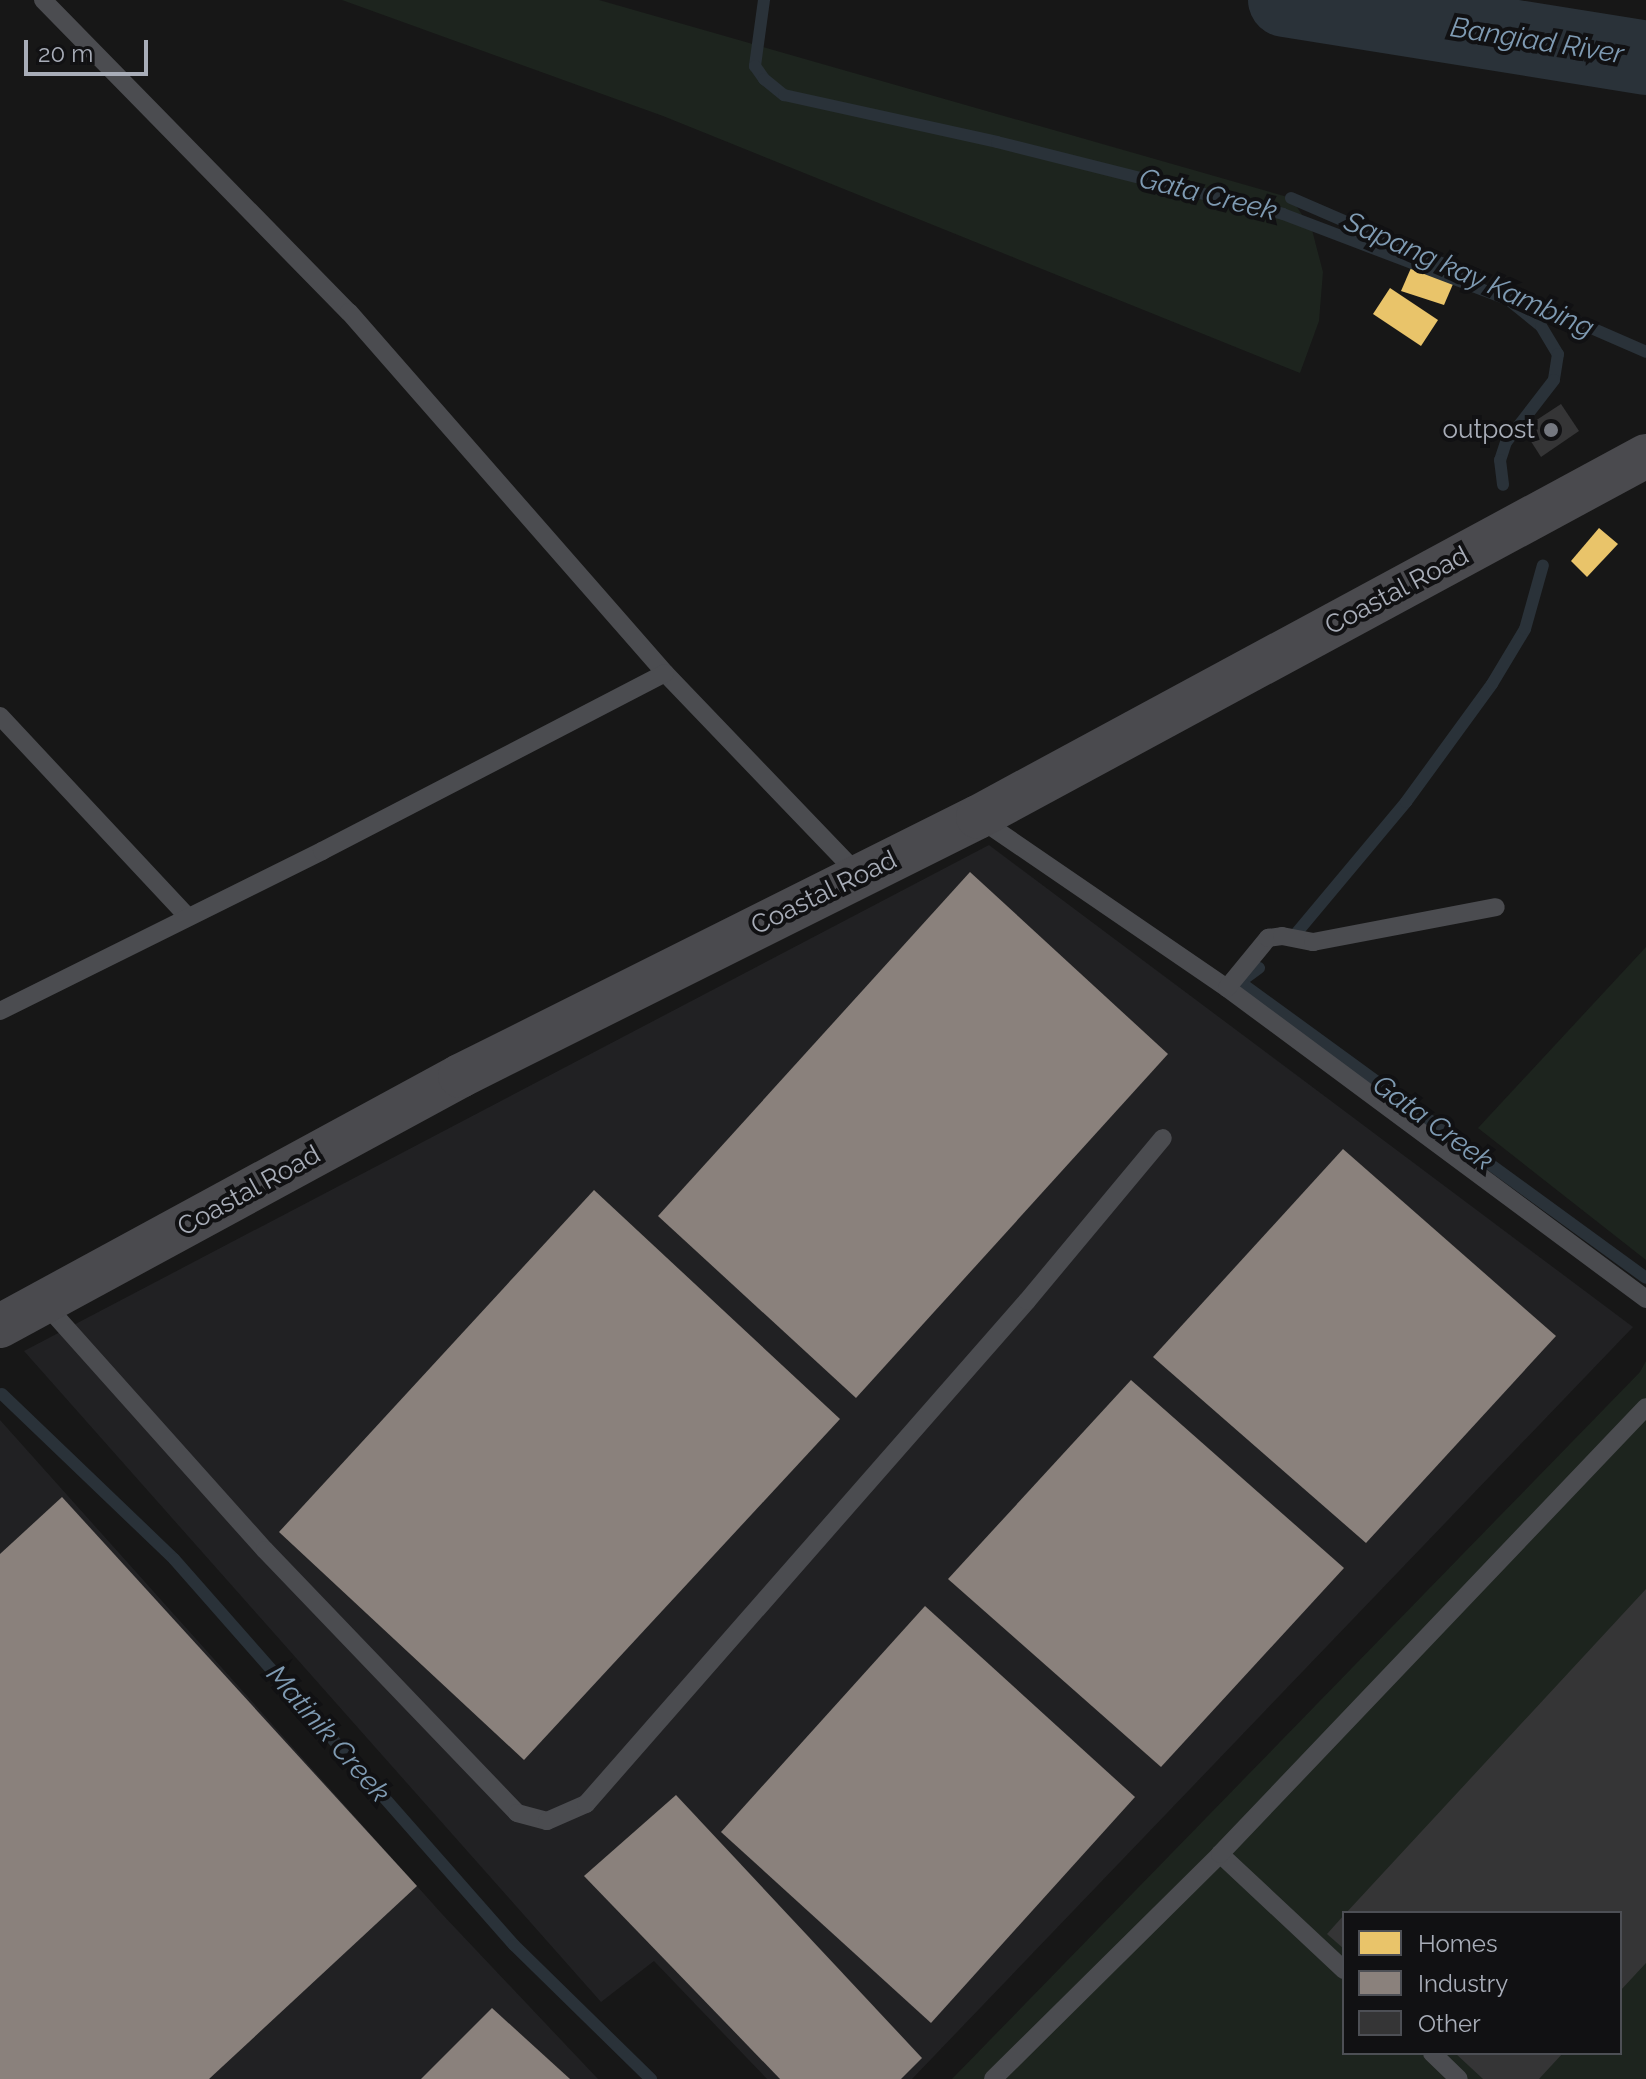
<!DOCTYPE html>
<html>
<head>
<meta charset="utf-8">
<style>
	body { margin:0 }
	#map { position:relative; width:1646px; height:2079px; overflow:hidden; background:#171717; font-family:Raleway,sans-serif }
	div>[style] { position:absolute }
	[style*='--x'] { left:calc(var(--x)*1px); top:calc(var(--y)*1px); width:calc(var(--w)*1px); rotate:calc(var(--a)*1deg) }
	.built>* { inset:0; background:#212123 }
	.green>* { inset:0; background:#1d241e }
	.homes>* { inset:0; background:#e9c46a }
	.industry>* { inset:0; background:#8a817c }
	.stream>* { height:12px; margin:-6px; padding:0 6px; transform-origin:6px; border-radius:6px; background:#2a3239 }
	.river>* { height:74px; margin:-37px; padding:0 37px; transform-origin:37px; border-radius:37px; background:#2a3239 }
	.building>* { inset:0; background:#353536 }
	.lane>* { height:18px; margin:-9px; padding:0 9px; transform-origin:9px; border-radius:9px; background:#4b4c50 }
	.secondary>* { height:44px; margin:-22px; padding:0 22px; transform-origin:22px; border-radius:22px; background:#4a4a4e }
	.dots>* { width:22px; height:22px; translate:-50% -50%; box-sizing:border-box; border:4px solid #111113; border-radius:50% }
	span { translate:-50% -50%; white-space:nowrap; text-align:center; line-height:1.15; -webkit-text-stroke:8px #111113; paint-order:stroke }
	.poi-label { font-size:26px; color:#a8adb8 }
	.right { translate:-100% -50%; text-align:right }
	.street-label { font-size:26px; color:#a8adb8 }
	.water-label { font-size:28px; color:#7f9bb3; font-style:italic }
	.legend { position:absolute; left:1342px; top:1911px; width:280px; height:144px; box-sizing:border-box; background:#111113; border:2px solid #4d4f55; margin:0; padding:10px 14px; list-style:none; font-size:24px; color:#a8adb8 }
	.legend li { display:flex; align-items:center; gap:16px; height:40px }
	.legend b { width:40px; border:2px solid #4d4f55 }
	.scale { position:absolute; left:24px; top:40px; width:124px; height:36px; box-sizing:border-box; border:4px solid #a8adb8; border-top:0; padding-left:10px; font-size:24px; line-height:28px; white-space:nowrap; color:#a8adb8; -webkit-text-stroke:6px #111113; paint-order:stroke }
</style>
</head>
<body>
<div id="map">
	<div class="built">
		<i style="clip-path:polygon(989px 845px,1633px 1327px,912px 2079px,767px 2079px,654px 1961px,601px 2002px,24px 1351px)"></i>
		<i style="clip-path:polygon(0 1420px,442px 1914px,598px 2079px,0 2079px)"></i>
	</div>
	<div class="green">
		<i style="clip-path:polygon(342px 0,599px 0,1291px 198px,1312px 230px,1323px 272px,1319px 321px,1300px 373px,663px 116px)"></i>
		<i style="clip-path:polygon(1646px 947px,1646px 1260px,1478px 1128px)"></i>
		<i style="clip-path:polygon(evenodd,1646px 1361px,1646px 2079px,952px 2079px,1640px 1372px,1646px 1361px,1344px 1913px,1620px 1913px,1620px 2053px,1344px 2053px,1344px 1913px)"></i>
	</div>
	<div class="homes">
		<i style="clip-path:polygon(1411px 268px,1453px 284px,1444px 305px,1401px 291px)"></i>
		<i style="clip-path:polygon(1390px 288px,1438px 320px,1421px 346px,1373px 314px)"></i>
		<i style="clip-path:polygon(1599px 528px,1618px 544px,1587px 577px,1571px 561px)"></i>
	</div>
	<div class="industry">
		<i style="clip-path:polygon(970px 872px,1168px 1054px,856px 1398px,658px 1216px)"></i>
		<i style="clip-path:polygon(1343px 1149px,1556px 1336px,1366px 1543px,1153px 1357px)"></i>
		<i style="clip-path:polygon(594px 1190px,840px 1419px,524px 1760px,279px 1532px)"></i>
		<i style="clip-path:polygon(1131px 1380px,1344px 1568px,1161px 1767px,948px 1579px)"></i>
		<i style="clip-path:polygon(62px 1497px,417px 1886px,209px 2079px,0 2079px,0 1554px)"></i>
		<i style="clip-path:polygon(925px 1606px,1135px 1797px,931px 2023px,721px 1832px)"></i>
		<i style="clip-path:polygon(676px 1795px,922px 2058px,901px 2079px,780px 2079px,584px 1876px)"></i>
		<i style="clip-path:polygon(492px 2008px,570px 2079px,421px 2079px)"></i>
	</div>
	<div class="stream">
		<i style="--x:764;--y:0;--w:67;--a:97.8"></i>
		<i style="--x:755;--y:66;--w:16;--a:55"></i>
		<i style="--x:764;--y:79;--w:26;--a:39"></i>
		<i style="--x:784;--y:95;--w:218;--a:12.4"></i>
		<i style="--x:997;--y:142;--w:295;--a:14.1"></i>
		<i style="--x:1283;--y:214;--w:242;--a:20.8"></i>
		<i style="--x:1509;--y:300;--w:41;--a:39.1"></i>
		<i style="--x:1541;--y:326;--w:33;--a:59"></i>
		<i style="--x:1558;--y:354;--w:26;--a:99"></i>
		<i style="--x:1554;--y:380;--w:78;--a:127.7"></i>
		<i style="--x:1506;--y:442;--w:19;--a:108"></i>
		<i style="--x:1500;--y:460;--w:25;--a:83"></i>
		<i style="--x:1291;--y:198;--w:204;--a:23.4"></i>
		<i style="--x:1502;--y:289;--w:157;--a:23.6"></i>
		<i style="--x:1294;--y:936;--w:175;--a:-50.1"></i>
		<i style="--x:1406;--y:802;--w:146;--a:-53.9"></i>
		<i style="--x:1492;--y:684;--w:64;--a:-59"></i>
		<i style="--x:1525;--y:629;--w:66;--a:-74.3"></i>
		<i style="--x:1259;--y:968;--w:24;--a:144"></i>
		<i style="--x:1240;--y:982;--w:502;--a:36.09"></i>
		<i style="--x:2;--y:1394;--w:238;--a:43.8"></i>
		<i style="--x:174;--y:1559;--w:514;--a:48.63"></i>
		<i style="--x:514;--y:1945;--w:192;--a:44.4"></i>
	</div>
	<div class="river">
		<i style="--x:1285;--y:0;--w:366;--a:9.1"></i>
	</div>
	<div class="building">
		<i style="clip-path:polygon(1561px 404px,1579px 431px,1541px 457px,1523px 429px)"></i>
		<i style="clip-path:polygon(1646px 1589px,1646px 1963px,1620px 1991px,1620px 1913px,1346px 1913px)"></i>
		<i style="clip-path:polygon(1344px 1915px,1344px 1949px,1327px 1934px)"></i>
		<i style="clip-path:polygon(1455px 2053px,1563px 2053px,1539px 2079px,1483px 2079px)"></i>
	</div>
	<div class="lane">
		<i style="--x:43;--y:0;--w:437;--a:45.6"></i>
		<i style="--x:349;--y:312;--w:480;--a:48.8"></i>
		<i style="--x:665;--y:673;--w:280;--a:46.2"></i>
		<i style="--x:0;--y:716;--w:275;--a:46.9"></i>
		<i style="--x:980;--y:819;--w:299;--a:34.4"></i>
		<i style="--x:1227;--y:988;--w:522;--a:36.58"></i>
		<i style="--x:1227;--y:988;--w:65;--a:-50.6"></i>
		<i style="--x:1268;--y:938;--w:14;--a:-8"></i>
		<i style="--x:1282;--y:936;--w:32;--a:11"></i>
		<i style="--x:1313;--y:942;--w:186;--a:-10.8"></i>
		<i style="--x:0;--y:1011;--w:360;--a:-26.4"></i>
		<i style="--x:322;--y:851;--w:386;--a:-27.4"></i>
		<i style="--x:44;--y:1303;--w:331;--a:48.2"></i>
		<i style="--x:265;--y:1550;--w:364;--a:46.2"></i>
		<i style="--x:517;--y:1813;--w:31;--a:15"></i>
		<i style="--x:547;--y:1821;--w:43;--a:-23.6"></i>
		<i style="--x:586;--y:1804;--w:669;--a:-48.76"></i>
		<i style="--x:1027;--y:1301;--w:212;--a:-50.2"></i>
		<i style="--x:1220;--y:1854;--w:170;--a:43.1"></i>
		<i style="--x:1432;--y:2053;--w:37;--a:44"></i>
		<i style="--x:993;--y:2079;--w:320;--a:-44.7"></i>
		<i style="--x:1220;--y:1854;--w:617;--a:-46.38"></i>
	</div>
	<div class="secondary">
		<i style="--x:0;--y:1326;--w:524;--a:-28.52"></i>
		<i style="--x:460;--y:1076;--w:579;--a:-26.57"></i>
		<i style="--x:978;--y:817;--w:759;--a:-28.39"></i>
	</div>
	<div class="dots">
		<i style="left:1551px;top:430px;background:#757880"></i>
	</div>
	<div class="poi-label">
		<span class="right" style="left:1535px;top:430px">outpost</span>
	</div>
	<div class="street-label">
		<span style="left:1397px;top:591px;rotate:-28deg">Coastal Road</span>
		<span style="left:824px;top:893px;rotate:-26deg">Coastal Road</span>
		<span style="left:249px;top:1191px;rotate:-29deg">Coastal Road</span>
	</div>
	<div class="water-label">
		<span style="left:1537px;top:41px;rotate:9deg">Bangiad River</span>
		<span style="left:1208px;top:195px;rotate:14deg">Gata Creek</span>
		<span style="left:1469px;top:275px;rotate:24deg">Sapang kay Kambing</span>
		<span style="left:1433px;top:1123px;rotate:36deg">Gata Creek</span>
		<span style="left:328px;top:1734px;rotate:49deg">Matinik Creek</span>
	</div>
	<ul class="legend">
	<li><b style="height:22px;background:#e9c46a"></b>Homes</li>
	<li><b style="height:22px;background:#8a817c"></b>Industry</li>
	<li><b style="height:22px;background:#353536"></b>Other</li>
	</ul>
	<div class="scale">20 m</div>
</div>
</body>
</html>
